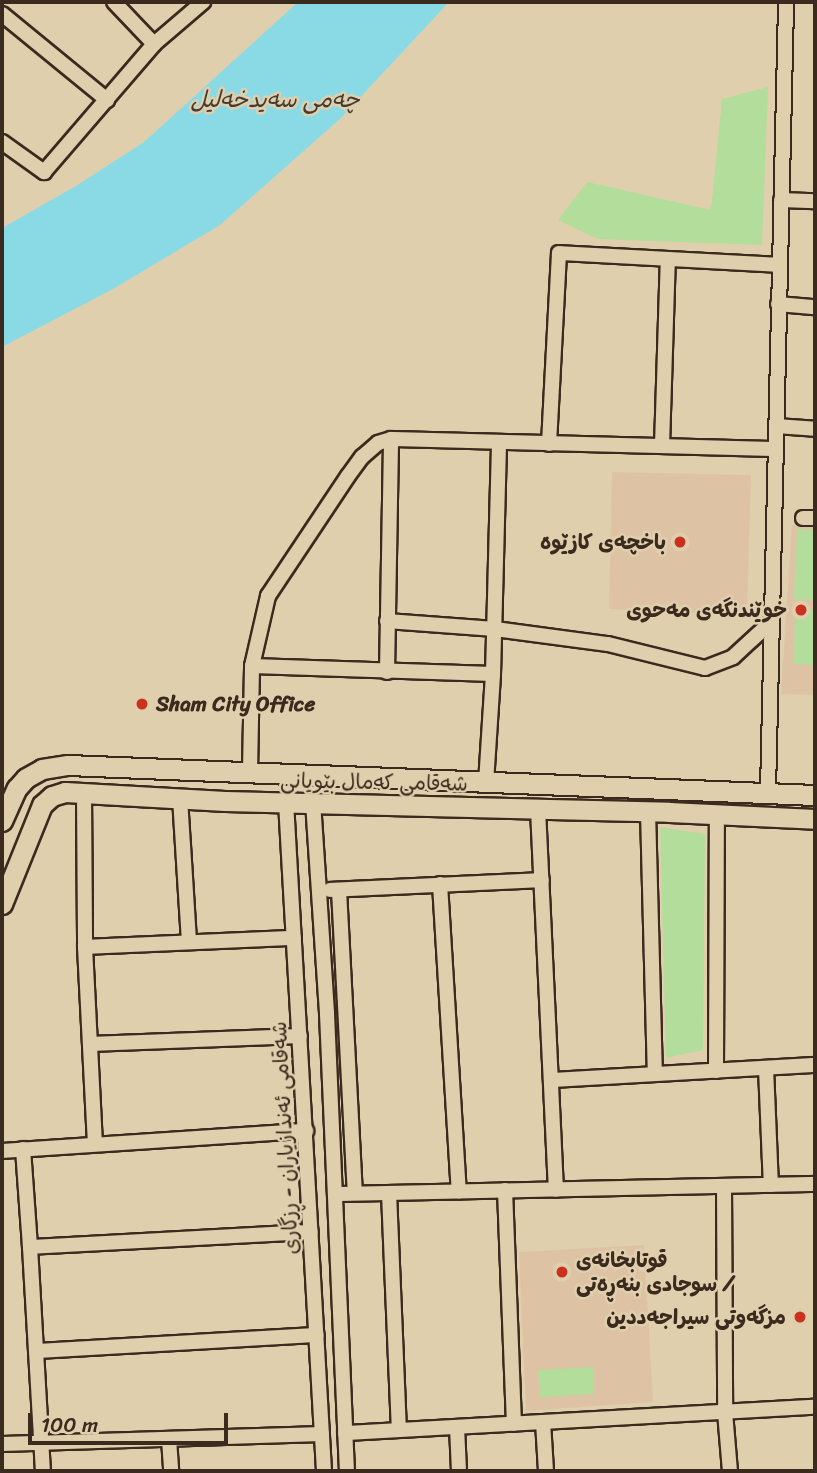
<!DOCTYPE html>
<html>
<head>
<meta charset="utf-8">
<style>
	body { margin:0 }
	#map { position:relative; width:817px; height:1473px; overflow:hidden; background:#e0cfad; font-family:Sriracha,"Playpen Sans Arabic",sans-serif }
	div>[style] { position:absolute }
	[style*='--x'] { left:calc(var(--x)*1px); top:calc(var(--y)*1px); width:calc(var(--w)*1px); rotate:calc(var(--a)*1deg) }
	.built>* { inset:0; background:#ddc3a3 }
	.green>* { inset:0; background:#b3dd9a }
	.water>* { inset:0; background:#8adae6 }
	.roads { filter:drop-shadow(2px 0 #3b2a1e) drop-shadow(-2px 0 #3b2a1e) drop-shadow(0 2px #3b2a1e) drop-shadow(0 -2px #3b2a1e) }
	.minor>* { height:14px; margin:-7px; padding:0 7px; transform-origin:7px; border-radius:7px; background:#e0cfad }
	.major>* { height:19px; margin:-9.5px; padding:0 9.5px; transform-origin:9.5px; border-radius:9.5px; background:#e0cfad }
	.dots>* { width:19px; height:19px; translate:-50% -50%; box-sizing:border-box; border:4px solid #e0cfad; border-radius:50% }
	span { translate:-50% -50%; white-space:nowrap; text-align:center; line-height:1.15; -webkit-text-stroke:5px #e0cfad; paint-order:stroke }
	.poi-label { font-size:21px; color:#3b2a1e; font-weight:700 }
	.right { translate:-100% -50%; text-align:right }
	.left { translate:0 -50%; text-align:left }
	.street-label { font-size:21px; color:#3b2a1e }
	.water-label { font-size:23px; color:#433c32; font-style:italic }
	.frame { position:absolute; inset:0; border:4px solid #3b2a1e; pointer-events:none }
	.scale { position:absolute; left:28px; top:1413px; width:200px; height:32px; box-sizing:border-box; border:4px solid #3b2a1e; border-top:0; padding-left:9px; font-size:21px; line-height:24px; white-space:nowrap; color:#3b2a1e; -webkit-text-stroke:5px #e0cfad; paint-order:stroke }
</style>
</head>
<body>
<div id="map">
	<div class="built">
		<i style="clip-path:polygon(612px 472px,751px 475px,747px 615px,609px 609px)"></i>
		<i style="clip-path:polygon(792px 525px,815px 526px,815px 695px,781px 694px)"></i>
		<i style="clip-path:polygon(644px 1245px,653px 1402px,526px 1411px,519px 1252px)"></i>
	</div>
	<div class="green">
		<i style="clip-path:polygon(768px 87px,762px 245px,598px 239px,558px 220px,587px 182px,711px 210px,722px 99px)"></i>
		<i style="clip-path:polygon(797px 529px,815px 530px,815px 600px,794px 599px)"></i>
		<i style="clip-path:polygon(795px 609px,815px 610px,815px 665px,794px 664px)"></i>
		<i style="clip-path:polygon(660px 827px,705px 834px,703px 1050px,666px 1058px)"></i>
		<i style="clip-path:polygon(593px 1367px,594px 1394px,540px 1397px,538px 1370px)"></i>
	</div>
	<div class="water">
		<i style="clip-path:polygon(298px 2px,449px 2px,341px 118px,220px 225px,113px 289px,2px 347px,2px 228px,76px 186px,144px 142px)"></i>
	</div>
	<div class="roads">
		<div class="minor">
			<i style="--x:114;--y:2;--w:58;--a:46.4"></i>
			<i style="--x:2;--y:14;--w:136;--a:39.3"></i>
			<i style="--x:2;--y:142;--w:52;--a:35.5"></i>
			<i style="--x:44;--y:172;--w:169;--a:-49.3"></i>
			<i style="--x:154;--y:44;--w:65;--a:-40.6"></i>
			<i style="--x:781;--y:200;--w:34;--a:2"></i>
			<i style="--x:778;--y:304;--w:37;--a:5"></i>
			<i style="--x:776;--y:426;--w:39;--a:4"></i>
			<i style="--x:549;--y:444;--w:191;--a:-87"></i>
			<i style="--x:559;--y:253;--w:220;--a:3.1"></i>
			<i style="--x:662;--y:446;--w:187;--a:-88.2"></i>
			<i style="--x:803;--y:518;--w:12;--a:0"></i>
			<i style="--x:387;--y:621;--w:108;--a:4.2"></i>
			<i style="--x:495;--y:629;--w:114;--a:7.6"></i>
			<i style="--x:608;--y:644;--w:100;--a:13.9"></i>
			<i style="--x:705;--y:668;--w:30;--a:-21"></i>
			<i style="--x:733;--y:657;--w:52;--a:-42.6"></i>
			<i style="--x:252;--y:666;--w:241;--a:1.9"></i>
			<i style="--x:387;--y:672;--w:233;--a:-89"></i>
			<i style="--x:250;--y:772;--w:106;--a:-88.9"></i>
			<i style="--x:252;--y:666;--w:72;--a:-77.1"></i>
			<i style="--x:268;--y:596;--w:144;--a:-56.3"></i>
			<i style="--x:348;--y:476;--w:24;--a:-54"></i>
			<i style="--x:362;--y:457;--w:21;--a:-41"></i>
			<i style="--x:378;--y:443;--w:14;--a:-17"></i>
			<i style="--x:391;--y:439;--w:384;--a:1.5"></i>
			<i style="--x:486;--y:783;--w:109;--a:-86.3"></i>
			<i style="--x:493;--y:674;--w:231;--a:-88.5"></i>
			<i style="--x:768;--y:792;--w:790;--a:-88.69"></i>
			<i style="--x:84;--y:793;--w:154;--a:89.6"></i>
			<i style="--x:85;--y:947;--w:196;--a:87.1"></i>
			<i style="--x:180;--y:798;--w:144;--a:86.4"></i>
			<i style="--x:286;--y:802;--w:670;--a:86.75"></i>
			<i style="--x:313;--y:802;--w:212;--a:86.2"></i>
			<i style="--x:327;--y:1014;--w:457;--a:87.5"></i>
			<i style="--x:538;--y:809;--w:381;--a:87.3"></i>
			<i style="--x:648;--y:811;--w:263;--a:88.5"></i>
			<i style="--x:440;--y:884;--w:308;--a:86.5"></i>
			<i style="--x:330;--y:890;--w:212;--a:-2.7"></i>
			<i style="--x:339;--y:890;--w:303;--a:87"></i>
			<i style="--x:85;--y:947;--w:209;--a:-2.5"></i>
			<i style="--x:90;--y:1044;--w:210;--a:-2.2"></i>
			<i style="--x:766;--y:1068;--w:117;--a:87.6"></i>
			<i style="--x:716;--y:1071;--w:256;--a:-89.8"></i>
			<i style="--x:551;--y:1080;--w:264;--a:-3.3"></i>
			<i style="--x:23;--y:1149;--w:98;--a:85.9"></i>
			<i style="--x:30;--y:1247;--w:281;--a:-3.1"></i>
			<i style="--x:2;--y:1151;--w:305;--a:-3.8"></i>
			<i style="--x:724;--y:1186;--w:226;--a:89.7"></i>
			<i style="--x:725;--y:1412;--w:59;--a:85.2"></i>
			<i style="--x:505;--y:1190;--w:234;--a:87.8"></i>
			<i style="--x:389;--y:1193;--w:237;--a:87.6"></i>
			<i style="--x:335;--y:1194;--w:480;--a:-1.2"></i>
			<i style="--x:30;--y:1247;--w:224;--a:86.7"></i>
			<i style="--x:36;--y:1351;--w:281;--a:-3.3"></i>
			<i style="--x:543;--y:1422;--w:49;--a:86.5"></i>
			<i style="--x:457;--y:1427;--w:44;--a:87.4"></i>
			<i style="--x:345;--y:1433;--w:471;--a:-3.2"></i>
			<i style="--x:169;--y:1439;--w:32;--a:86"></i>
			<i style="--x:2;--y:1444;--w:320;--a:-1.8"></i>
		</div>
		<div class="major">
			<i style="--x:2;--y:821;--w:36;--a:-66"></i>
			<i style="--x:17;--y:788;--w:13;--a:-48"></i>
			<i style="--x:26;--y:778;--w:18;--a:-29"></i>
			<i style="--x:42;--y:769;--w:26;--a:-9"></i>
			<i style="--x:68;--y:765;--w:748;--a:2.3"></i>
			<i style="--x:2;--y:904;--w:107;--a:-68"></i>
			<i style="--x:42;--y:805;--w:13;--a:-42"></i>
			<i style="--x:52;--y:796;--w:14;--a:-17"></i>
			<i style="--x:65;--y:792;--w:160;--a:3.2"></i>
			<i style="--x:225;--y:801;--w:444;--a:1.4"></i>
			<i style="--x:669;--y:812;--w:146;--a:2.7"></i>
		</div>
	</div>
	<div class="dots">
		<i style="left:680px;top:542px;background:#c8321e"></i>
		<i style="left:801px;top:610px;background:#c8321e"></i>
		<i style="left:142px;top:704px;background:#c8321e"></i>
		<i style="left:562px;top:1272px;background:#c8321e"></i>
		<i style="left:800px;top:1317px;background:#c8321e"></i>
	</div>
	<div class="poi-label">
		<span class="right" style="left:666px;top:542px">باخچەی کازێوە</span>
		<span class="right" style="left:787px;top:610px">خوێندنگەی مەحوی</span>
		<span class="left" style="left:156px;top:704px">Sham City Office</span>
		<span class="left" style="left:576px;top:1272px">قوتابخانەی<br>سوجادی بنەڕەتی /</span>
		<span class="right" style="left:786px;top:1317px">مزگەوتی سیراجەددین</span>
	</div>
	<div class="street-label">
		<span style="left:374px;top:782px;rotate:1deg">شەقامی کەمال بێویانی</span>
		<span style="left:285px;top:1138px;rotate:-93deg">شەقامی ئەندازیاران - ڕزگاری</span>
	</div>
	<div class="water-label">
		<span style="left:275px;top:100px">چەمی سەیدخەلیل</span>
	</div>
	<div class="frame"></div>
	<div class="scale">100 m</div>
</div>
</body>
</html>
